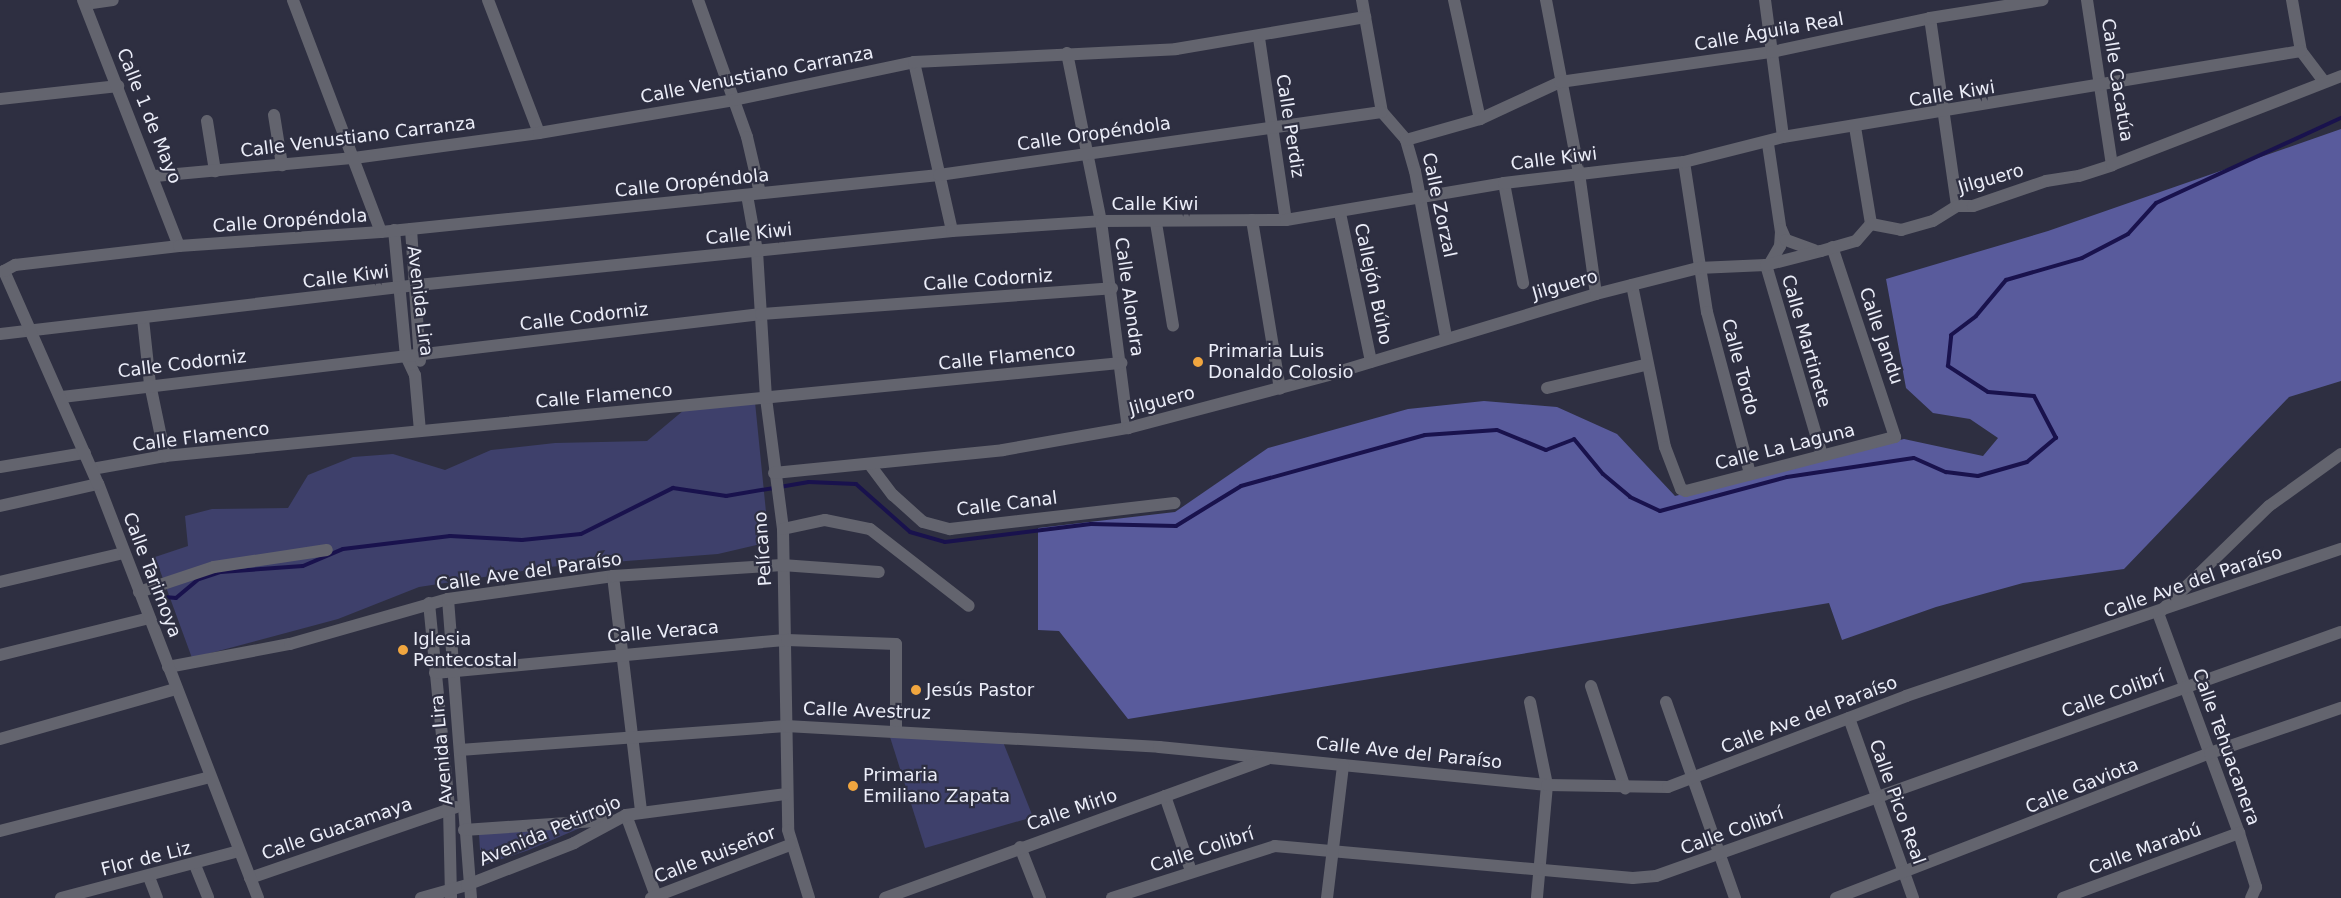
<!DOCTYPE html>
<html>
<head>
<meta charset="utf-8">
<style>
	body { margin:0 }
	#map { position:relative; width:2341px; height:898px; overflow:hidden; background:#2e2f41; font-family:"DejaVu Sans",sans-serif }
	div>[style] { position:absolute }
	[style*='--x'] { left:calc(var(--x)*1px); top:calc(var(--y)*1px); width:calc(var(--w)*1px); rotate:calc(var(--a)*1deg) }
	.green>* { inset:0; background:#3e406b }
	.forest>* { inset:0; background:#595b9c }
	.stream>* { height:4px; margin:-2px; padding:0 2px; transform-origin:2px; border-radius:2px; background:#19124d }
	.minor>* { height:12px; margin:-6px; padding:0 6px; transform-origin:6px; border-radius:6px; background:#63646e }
	.tertiary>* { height:12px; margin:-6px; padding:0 6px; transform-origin:6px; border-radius:6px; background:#63646e }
	.dots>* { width:14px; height:14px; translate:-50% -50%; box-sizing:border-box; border:2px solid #2e2f41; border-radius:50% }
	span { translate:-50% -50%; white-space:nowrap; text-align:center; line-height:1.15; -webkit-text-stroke:4.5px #2e2f41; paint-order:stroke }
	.street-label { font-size:18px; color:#ebedf8 }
	.poi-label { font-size:18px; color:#ebedf8 }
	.left { translate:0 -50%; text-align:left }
</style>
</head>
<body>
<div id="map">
	<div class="green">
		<i style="clip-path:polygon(755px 402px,769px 542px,718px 554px,548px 567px,419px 587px,338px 619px,192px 658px,155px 557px,188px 546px,185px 516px,212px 509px,288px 508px,308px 475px,353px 457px,393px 454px,445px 470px,491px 450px,555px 443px,647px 441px,684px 410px)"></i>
		<i style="clip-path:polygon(890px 737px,1003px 742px,1033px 817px,925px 848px)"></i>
		<i style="clip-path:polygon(587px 825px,529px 850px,481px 866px,479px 834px)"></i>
	</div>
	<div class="forest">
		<i style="clip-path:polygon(2341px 129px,2341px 381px,2289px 397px,2124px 569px,2023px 583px,1936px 607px,1842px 640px,1829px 603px,1128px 719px,1059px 631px,1038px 630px,1038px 528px,1175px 512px,1268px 448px,1408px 409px,1484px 401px,1557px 407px,1617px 434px,1675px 496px,1904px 439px,1983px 456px,1998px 438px,1970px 419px,1933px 413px,1906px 388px,1886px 279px,2048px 231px)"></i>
	</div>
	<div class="stream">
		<i style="--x:165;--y:597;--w:11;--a:5"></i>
		<i style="--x:176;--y:598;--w:30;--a:-40"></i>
		<i style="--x:199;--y:579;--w:23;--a:-18"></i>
		<i style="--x:221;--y:572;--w:82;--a:-4.2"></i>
		<i style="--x:303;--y:566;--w:43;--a:-23"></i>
		<i style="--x:343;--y:549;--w:108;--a:-6.9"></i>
		<i style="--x:450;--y:536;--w:72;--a:3.2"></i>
		<i style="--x:522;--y:540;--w:59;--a:-5.8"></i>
		<i style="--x:581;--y:534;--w:103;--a:-26.6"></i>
		<i style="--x:673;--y:488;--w:54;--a:8.6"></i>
		<i style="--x:726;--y:496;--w:84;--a:-9.6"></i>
		<i style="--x:809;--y:482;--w:47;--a:2.4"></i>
		<i style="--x:856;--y:484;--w:72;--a:41.6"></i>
		<i style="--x:910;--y:532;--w:36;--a:16"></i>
		<i style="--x:945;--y:542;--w:147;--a:-7"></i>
		<i style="--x:1091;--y:524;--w:85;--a:1.3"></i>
		<i style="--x:1176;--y:526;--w:76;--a:-31.6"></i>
		<i style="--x:1241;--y:486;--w:191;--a:-15.5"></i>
		<i style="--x:1425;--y:435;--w:72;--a:-4"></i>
		<i style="--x:1497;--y:430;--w:53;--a:22.2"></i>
		<i style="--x:1546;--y:450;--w:30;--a:-21"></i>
		<i style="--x:1574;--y:439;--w:45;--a:50.4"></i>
		<i style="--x:1603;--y:474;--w:35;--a:40"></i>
		<i style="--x:1630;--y:497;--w:33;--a:25"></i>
		<i style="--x:1660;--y:511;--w:131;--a:-15"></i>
		<i style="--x:1787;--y:477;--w:128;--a:-8.5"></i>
		<i style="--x:1914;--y:458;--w:35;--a:24"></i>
		<i style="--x:1946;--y:472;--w:32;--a:7"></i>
		<i style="--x:1978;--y:476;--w:51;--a:-15.9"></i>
		<i style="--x:2027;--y:462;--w:38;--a:-40"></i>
		<i style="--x:2056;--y:438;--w:47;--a:-117.6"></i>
		<i style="--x:2034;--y:396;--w:46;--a:-175"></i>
		<i style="--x:1988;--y:392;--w:48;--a:-147"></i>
		<i style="--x:1948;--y:366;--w:31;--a:-84"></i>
		<i style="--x:1951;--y:335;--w:31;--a:-37"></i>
		<i style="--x:1976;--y:316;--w:47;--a:-50.2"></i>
		<i style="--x:2006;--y:280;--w:79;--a:-16.1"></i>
		<i style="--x:2082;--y:258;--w:52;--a:-27.6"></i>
		<i style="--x:2128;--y:234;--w:42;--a:-47.9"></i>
		<i style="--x:2156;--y:203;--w:204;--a:-24.7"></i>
	</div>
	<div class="minor">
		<i style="--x:488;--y:0;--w:142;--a:69"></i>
		<i style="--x:698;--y:0;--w:145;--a:70.3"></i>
		<i style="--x:747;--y:137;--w:57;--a:76.9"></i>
		<i style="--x:1362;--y:0;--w:114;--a:79.9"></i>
		<i style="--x:1382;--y:112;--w:37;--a:49"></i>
		<i style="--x:1406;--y:140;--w:32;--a:74"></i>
		<i style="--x:1415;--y:171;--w:169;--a:79.4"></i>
		<i style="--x:1454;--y:0;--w:122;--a:77.7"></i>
		<i style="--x:1546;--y:0;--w:176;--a:79.2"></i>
		<i style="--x:1579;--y:173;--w:122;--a:82"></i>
		<i style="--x:1765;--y:0;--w:138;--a:82.5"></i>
		<i style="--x:2087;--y:0;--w:167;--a:81.4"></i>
		<i style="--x:2292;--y:0;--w:52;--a:80"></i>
		<i style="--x:2301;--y:51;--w:38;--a:53"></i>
		<i style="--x:85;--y:4;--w:28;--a:-8"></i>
		<i style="--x:1930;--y:18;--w:190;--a:81.8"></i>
		<i style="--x:1259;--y:38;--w:184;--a:81.6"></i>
		<i style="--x:1067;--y:53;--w:171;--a:78.6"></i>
		<i style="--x:1101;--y:221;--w:209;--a:82.6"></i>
		<i style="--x:914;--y:62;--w:173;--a:77.3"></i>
		<i style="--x:0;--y:99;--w:119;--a:-6.3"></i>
		<i style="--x:274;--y:115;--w:51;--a:80.9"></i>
		<i style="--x:207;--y:121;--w:51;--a:80.9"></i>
		<i style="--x:1855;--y:127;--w:98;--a:80.6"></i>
		<i style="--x:1406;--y:140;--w:77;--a:-15.8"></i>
		<i style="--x:1480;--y:119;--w:88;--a:-24.8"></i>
		<i style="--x:1768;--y:144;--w:89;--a:81.6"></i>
		<i style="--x:1781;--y:232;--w:14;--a:94"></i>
		<i style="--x:1780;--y:246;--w:20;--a:120"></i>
		<i style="--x:1684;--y:162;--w:152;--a:81.3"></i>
		<i style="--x:1707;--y:312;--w:168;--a:75.1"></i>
		<i style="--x:155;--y:176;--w:200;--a:-5.2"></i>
		<i style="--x:354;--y:158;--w:187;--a:-7.7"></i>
		<i style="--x:539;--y:133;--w:198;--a:-9.6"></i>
		<i style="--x:734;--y:100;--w:184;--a:-11.9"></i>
		<i style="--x:914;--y:62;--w:262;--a:-2.8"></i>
		<i style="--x:1176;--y:49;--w:192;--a:-9.6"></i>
		<i style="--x:1504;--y:183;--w:102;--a:79.2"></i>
		<i style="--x:747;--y:195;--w:57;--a:79.9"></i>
		<i style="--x:757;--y:251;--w:147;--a:86.5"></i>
		<i style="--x:766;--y:398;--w:132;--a:82.6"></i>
		<i style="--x:783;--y:529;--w:301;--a:89"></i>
		<i style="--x:788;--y:830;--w:71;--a:72.8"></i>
		<i style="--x:1340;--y:213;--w:152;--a:78.2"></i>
		<i style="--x:1252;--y:220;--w:171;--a:80.6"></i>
		<i style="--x:1156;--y:223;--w:104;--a:80.6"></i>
		<i style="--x:411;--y:229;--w:132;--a:86.1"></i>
		<i style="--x:1781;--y:229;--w:12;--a:66"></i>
		<i style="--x:1786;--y:240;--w:30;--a:20"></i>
		<i style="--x:394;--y:230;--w:127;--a:84.6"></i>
		<i style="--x:406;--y:356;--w:21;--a:65"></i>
		<i style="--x:415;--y:375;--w:56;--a:84.9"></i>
		<i style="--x:381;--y:232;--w:561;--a:-5.83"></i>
		<i style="--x:939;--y:175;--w:447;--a:-8.1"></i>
		<i style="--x:1766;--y:265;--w:198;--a:73.6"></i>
		<i style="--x:1632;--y:285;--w:165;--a:78.5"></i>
		<i style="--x:1665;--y:447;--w:45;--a:69.1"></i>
		<i style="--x:1681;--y:489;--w:5;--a:22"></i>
		<i style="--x:1686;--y:491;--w:216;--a:-14.5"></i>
		<i style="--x:1895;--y:437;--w:200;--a:-108.3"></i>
		<i style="--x:143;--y:319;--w:65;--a:83.9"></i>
		<i style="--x:150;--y:384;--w:74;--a:78.2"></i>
		<i style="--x:0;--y:334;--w:421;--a:-6.7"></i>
		<i style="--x:418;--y:285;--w:537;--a:-5.77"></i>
		<i style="--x:952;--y:231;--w:149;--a:-3.8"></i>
		<i style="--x:1101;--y:221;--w:185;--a:-0.3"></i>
		<i style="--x:1286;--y:220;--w:221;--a:-9.6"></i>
		<i style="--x:1504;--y:183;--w:181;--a:-6.7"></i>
		<i style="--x:1684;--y:162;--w:102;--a:-14.2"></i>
		<i style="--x:1783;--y:137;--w:525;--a:-9.43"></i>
		<i style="--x:1547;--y:388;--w:101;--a:-13.2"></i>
		<i style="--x:62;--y:397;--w:704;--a:-6.77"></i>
		<i style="--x:761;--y:314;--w:352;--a:-4.2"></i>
		<i style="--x:870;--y:465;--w:38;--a:53"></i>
		<i style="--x:893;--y:495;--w:40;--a:42"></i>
		<i style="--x:923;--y:522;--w:28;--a:15"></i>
		<i style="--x:950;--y:529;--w:226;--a:-6.6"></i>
		<i style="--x:0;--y:467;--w:86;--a:-9.4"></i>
		<i style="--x:92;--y:469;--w:74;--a:-10.1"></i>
		<i style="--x:165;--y:456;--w:961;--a:-5.56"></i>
		<i style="--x:774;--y:473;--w:230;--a:-5.7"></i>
		<i style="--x:1003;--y:450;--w:127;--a:-10"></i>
		<i style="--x:1128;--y:428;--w:207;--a:-14.8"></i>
		<i style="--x:1328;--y:375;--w:280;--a:-16.8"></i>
		<i style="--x:1596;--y:294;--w:105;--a:-14.3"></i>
		<i style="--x:1698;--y:268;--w:68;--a:-2.5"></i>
		<i style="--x:1766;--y:265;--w:57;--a:-14.3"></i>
		<i style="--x:1821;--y:251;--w:36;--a:-16"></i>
		<i style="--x:1856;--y:241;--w:23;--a:-49"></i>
		<i style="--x:1871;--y:224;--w:31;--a:11"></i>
		<i style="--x:1901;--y:230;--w:33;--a:-16"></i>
		<i style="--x:1933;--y:221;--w:28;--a:-32"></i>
		<i style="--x:1957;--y:206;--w:16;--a:0"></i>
		<i style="--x:1973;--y:206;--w:77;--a:-18.9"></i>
		<i style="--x:2046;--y:181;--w:33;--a:-9"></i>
		<i style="--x:2079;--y:176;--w:35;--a:-18"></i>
		<i style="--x:2112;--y:165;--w:246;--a:-21.2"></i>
		<i style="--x:0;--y:506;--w:100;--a:-12.7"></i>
		<i style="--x:783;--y:529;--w:43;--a:-12.1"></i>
		<i style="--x:825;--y:520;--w:46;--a:11.3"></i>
		<i style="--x:870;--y:529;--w:125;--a:37.9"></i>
		<i style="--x:613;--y:576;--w:238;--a:83.2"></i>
		<i style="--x:0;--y:582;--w:127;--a:-13.2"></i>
		<i style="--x:139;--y:592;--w:79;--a:-18.4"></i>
		<i style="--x:214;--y:567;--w:114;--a:-8.6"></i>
		<i style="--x:448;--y:599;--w:300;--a:85.6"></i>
		<i style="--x:429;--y:603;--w:206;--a:84.4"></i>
		<i style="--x:449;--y:808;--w:90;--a:88.7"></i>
		<i style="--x:2160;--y:612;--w:152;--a:-44.2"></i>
		<i style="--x:2269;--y:506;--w:89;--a:-35.8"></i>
		<i style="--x:2158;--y:613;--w:234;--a:69.8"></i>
		<i style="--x:2239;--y:833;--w:57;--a:72.5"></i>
		<i style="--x:2256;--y:887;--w:12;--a:114"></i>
		<i style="--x:0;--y:655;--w:154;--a:-13.9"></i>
		<i style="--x:168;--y:667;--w:124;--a:-10.7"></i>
		<i style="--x:290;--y:644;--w:164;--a:-15.9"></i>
		<i style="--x:448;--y:599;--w:167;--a:-7.9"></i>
		<i style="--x:613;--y:576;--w:169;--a:-3.7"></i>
		<i style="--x:782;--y:565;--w:97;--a:4.1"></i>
		<i style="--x:435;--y:673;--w:354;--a:-5.4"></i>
		<i style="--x:787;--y:640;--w:109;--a:2.1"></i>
		<i style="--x:896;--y:644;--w:85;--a:90"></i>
		<i style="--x:1591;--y:686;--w:108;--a:71.6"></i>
		<i style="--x:1530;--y:702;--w:85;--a:78.4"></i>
		<i style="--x:1547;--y:785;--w:113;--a:95.1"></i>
		<i style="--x:1666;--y:702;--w:208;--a:70.6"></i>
		<i style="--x:1849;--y:718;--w:191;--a:70.4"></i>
		<i style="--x:0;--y:739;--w:183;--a:-15.9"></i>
		<i style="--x:460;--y:750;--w:327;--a:-4.2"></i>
		<i style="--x:786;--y:726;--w:374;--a:3.2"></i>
		<i style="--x:1159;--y:747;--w:390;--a:5.6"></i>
		<i style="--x:1547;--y:785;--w:121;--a:0.9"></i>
		<i style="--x:1668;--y:787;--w:255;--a:-20.9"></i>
		<i style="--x:1906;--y:696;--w:459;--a:-18.7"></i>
		<i style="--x:1165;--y:796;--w:79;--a:70.9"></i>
		<i style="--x:626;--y:815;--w:86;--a:69.7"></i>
		<i style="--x:464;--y:830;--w:147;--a:-3.9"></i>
		<i style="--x:0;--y:831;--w:217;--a:-14.4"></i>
		<i style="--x:1020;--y:847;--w:55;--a:68.6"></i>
		<i style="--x:195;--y:865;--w:35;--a:68"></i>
		<i style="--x:149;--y:877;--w:22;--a:69"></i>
		<i style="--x:250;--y:878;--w:218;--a:-19"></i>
		<i style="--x:61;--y:898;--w:184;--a:-14.8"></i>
		<i style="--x:421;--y:898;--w:48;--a:-15.8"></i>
		<i style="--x:467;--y:885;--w:115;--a:-21.4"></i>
		<i style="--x:574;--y:843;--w:59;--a:-28.3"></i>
		<i style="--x:626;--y:815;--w:160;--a:-7.5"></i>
		<i style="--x:651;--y:898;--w:149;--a:-20.9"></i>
		<i style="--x:885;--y:898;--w:407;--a:-20"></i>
		<i style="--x:1112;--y:898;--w:171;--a:-17.7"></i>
		<i style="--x:1275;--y:846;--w:359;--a:5.1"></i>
		<i style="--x:1633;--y:878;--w:23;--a:-5"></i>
		<i style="--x:1656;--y:876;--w:727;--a:-19.61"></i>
		<i style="--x:1327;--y:898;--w:134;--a:-83.1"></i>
		<i style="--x:2063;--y:898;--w:188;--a:-20.3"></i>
	</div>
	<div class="tertiary">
		<i style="--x:83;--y:0;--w:264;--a:68.7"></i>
		<i style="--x:1560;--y:82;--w:214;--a:-8.1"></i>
		<i style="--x:1772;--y:52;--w:162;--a:-12.1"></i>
		<i style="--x:1930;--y:18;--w:114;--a:-9.1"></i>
		<i style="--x:258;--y:898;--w:444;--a:-111.1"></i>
		<i style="--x:98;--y:484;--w:233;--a:-113.8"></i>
		<i style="--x:4;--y:271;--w:13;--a:-29"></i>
		<i style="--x:15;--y:265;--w:165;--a:-6.6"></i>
		<i style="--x:179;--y:246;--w:202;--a:-4"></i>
		<i style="--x:381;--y:232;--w:248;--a:-110.8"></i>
		<i style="--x:1836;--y:898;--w:401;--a:-21.2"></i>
		<i style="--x:2210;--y:753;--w:139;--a:-19"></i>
	</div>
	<div class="dots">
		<i style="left:1198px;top:362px;background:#f1a63f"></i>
		<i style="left:403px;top:650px;background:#f1a63f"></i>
		<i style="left:916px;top:690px;background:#f1a63f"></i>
		<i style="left:853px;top:786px;background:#f1a63f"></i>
	</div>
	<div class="street-label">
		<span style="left:1769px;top:32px;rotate:-10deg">Calle Águila Real</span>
		<span style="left:757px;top:75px;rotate:-11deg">Calle Venustiano Carranza</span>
		<span style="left:2117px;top:80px;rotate:81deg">Calle Cacatúa</span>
		<span style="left:1952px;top:94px;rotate:-9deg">Calle Kiwi</span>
		<span style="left:149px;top:116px;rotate:68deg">Calle 1 de Mayo</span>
		<span style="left:1290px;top:126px;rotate:81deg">Calle Perdiz</span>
		<span style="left:1094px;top:134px;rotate:-8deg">Calle Oropéndola</span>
		<span style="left:358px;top:137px;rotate:-7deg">Calle Venustiano Carranza</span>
		<span style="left:1554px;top:159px;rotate:-7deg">Calle Kiwi</span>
		<span style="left:1991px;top:179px;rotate:-16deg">Jilguero</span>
		<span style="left:692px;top:183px;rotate:-6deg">Calle Oropéndola</span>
		<span style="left:1155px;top:204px">Calle Kiwi</span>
		<span style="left:1439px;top:205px;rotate:78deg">Calle Zorzal</span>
		<span style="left:290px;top:221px;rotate:-4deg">Calle Oropéndola</span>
		<span style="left:749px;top:234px;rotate:-6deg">Calle Kiwi</span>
		<span style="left:346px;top:277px;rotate:-7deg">Calle Kiwi</span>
		<span style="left:988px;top:280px;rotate:-4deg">Calle Codorniz</span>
		<span style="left:1373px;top:284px;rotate:78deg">Callejón Búho</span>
		<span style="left:1565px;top:285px;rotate:-16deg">Jilguero</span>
		<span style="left:1129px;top:297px;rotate:82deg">Calle Alondra</span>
		<span style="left:420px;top:301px;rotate:83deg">Avenida Lira</span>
		<span style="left:584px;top:317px;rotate:-7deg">Calle Codorniz</span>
		<span style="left:1881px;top:336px;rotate:71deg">Calle Jandu</span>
		<span style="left:1806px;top:341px;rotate:74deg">Calle Martinete</span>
		<span style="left:1007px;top:357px;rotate:-6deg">Calle Flamenco</span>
		<span style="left:182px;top:364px;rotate:-7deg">Calle Codorniz</span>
		<span style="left:1740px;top:367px;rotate:75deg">Calle Tordo</span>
		<span style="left:604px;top:396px;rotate:-5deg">Calle Flamenco</span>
		<span style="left:1162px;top:401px;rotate:-15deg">Jilguero</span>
		<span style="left:201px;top:437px;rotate:-7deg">Calle Flamenco</span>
		<span style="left:1785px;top:447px;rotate:-14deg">Calle La Laguna</span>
		<span style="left:1007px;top:504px;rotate:-7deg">Calle Canal</span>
		<span style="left:763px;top:549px;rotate:-94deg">Pelícano</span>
		<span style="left:529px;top:572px;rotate:-8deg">Calle Ave del Paraíso</span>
		<span style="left:152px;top:575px;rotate:69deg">Calle Tarimoya</span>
		<span style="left:2193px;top:582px;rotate:-19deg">Calle Ave del Paraíso</span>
		<span style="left:663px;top:632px;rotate:-5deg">Calle Veraca</span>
		<span style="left:2113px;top:694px;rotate:-20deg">Calle Colibrí</span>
		<span style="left:867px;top:711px;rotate:2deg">Calle Avestruz</span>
		<span style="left:1809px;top:715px;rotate:-21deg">Calle Ave del Paraíso</span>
		<span style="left:2226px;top:747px;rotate:70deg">Calle Tehuacanera</span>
		<span style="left:442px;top:750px;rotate:-95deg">Avenida Lira</span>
		<span style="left:1409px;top:753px;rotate:6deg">Calle Ave del Paraíso</span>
		<span style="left:2082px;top:786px;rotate:-22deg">Calle Gaviota</span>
		<span style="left:1897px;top:802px;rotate:70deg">Calle Pico Real</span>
		<span style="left:1072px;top:810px;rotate:-19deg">Calle Mirlo</span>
		<span style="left:337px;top:829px;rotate:-19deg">Calle Guacamaya</span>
		<span style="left:550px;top:831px;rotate:-23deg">Avenida Petirrojo</span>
		<span style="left:1732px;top:831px;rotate:-20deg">Calle Colibrí</span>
		<span style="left:2145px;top:849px;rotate:-20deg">Calle Marabú</span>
		<span style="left:1202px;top:850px;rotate:-18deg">Calle Colibrí</span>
		<span style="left:715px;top:855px;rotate:-21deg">Calle Ruiseñor</span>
		<span style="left:146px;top:859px;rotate:-14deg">Flor de Liz</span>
	</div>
	<div class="poi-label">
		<span class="left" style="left:1208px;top:362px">Primaria Luis<br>Donaldo Colosio</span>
		<span class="left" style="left:413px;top:650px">Iglesia<br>Pentecostal</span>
		<span class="left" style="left:926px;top:690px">Jesús Pastor</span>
		<span class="left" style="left:863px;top:786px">Primaria<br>Emiliano Zapata</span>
	</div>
</div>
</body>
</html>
